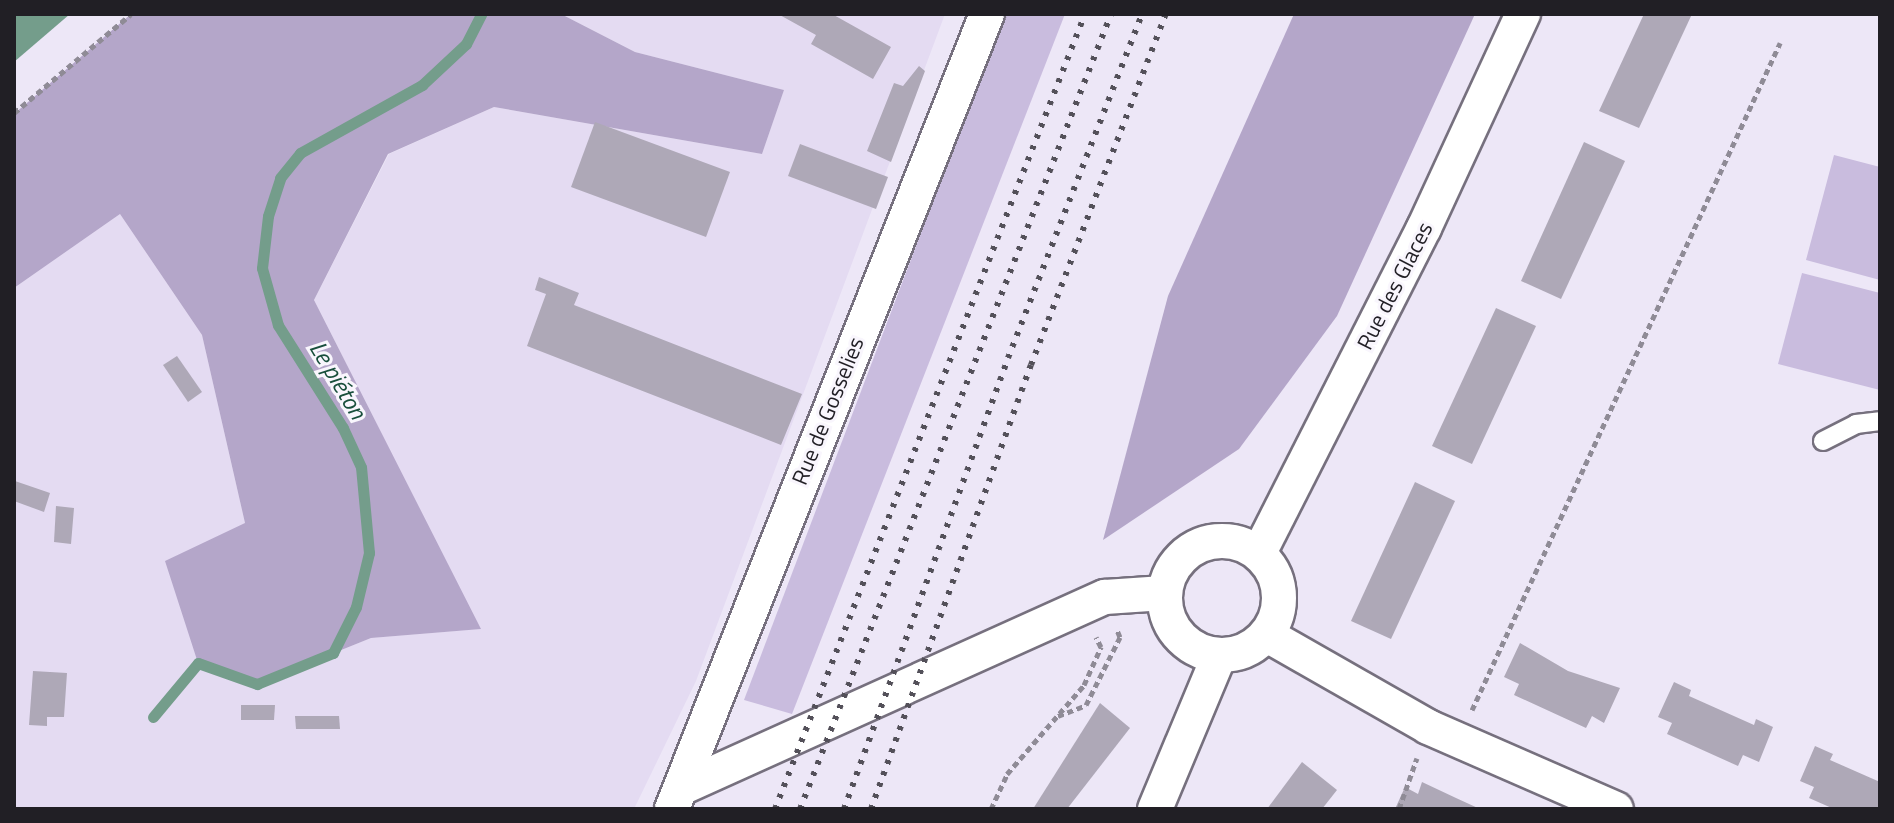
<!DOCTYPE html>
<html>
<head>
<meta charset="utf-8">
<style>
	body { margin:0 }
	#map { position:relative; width:1894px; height:823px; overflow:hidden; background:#ede7f7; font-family:"Titillium Web",sans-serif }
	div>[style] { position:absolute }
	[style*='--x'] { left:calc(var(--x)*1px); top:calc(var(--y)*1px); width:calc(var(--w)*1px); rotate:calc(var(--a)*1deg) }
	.built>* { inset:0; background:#e4dbf2 }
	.green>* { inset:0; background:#c9bcde }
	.forest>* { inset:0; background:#b4a6c9 }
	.water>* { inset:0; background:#749d8b }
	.stream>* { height:11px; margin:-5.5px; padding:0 5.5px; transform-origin:5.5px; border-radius:5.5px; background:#749d8b }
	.building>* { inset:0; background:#aea8b7 }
	.path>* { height:5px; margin-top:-2.5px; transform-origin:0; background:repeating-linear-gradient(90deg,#8f8b96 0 6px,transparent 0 10px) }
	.roads { filter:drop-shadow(2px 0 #76707e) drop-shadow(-2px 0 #76707e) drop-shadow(0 2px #76707e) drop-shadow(0 -2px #76707e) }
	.lane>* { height:18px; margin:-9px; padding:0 9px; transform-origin:9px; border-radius:9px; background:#fff }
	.street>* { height:34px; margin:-17px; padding:0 17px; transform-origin:17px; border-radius:17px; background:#fff }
	.street>.ring { margin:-17px; padding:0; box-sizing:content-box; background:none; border:34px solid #fff; border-radius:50% }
	.rail>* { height:6px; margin-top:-3px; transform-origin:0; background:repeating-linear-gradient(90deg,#535059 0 4px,transparent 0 12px) }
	span { translate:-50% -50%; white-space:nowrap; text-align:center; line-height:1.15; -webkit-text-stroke:6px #f9f6fd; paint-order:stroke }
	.street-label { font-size:22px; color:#211f25 }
	.water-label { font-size:24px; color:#194f3c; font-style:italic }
	.frame { position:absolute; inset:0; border:16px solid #211f25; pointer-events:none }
</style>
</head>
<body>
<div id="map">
	<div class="built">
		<i style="clip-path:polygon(561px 14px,945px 14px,696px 681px,634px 809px,14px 809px,14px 288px,120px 214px,202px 335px,245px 523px,257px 684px,371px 638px,480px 629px,314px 300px,389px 154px,494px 107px,762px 154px,784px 90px,635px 52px)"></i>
	</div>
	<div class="green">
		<i style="clip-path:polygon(1004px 14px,1065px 14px,792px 714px,744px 700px)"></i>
		<i style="clip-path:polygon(1834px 155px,1880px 167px,1880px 280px,1806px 260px)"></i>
		<i style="clip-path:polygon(1802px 273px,1880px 293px,1880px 390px,1778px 364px)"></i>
	</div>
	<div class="forest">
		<i style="clip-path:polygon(131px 14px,561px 14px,635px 52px,784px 90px,762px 154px,494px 107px,388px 154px,314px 300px,481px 629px,371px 638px,257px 684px,198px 663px,165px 561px,245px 523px,202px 335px,120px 214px,14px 288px,14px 114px)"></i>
		<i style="clip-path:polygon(1294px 14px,1475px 14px,1337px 316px,1239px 449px,1103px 540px,1168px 296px)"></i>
	</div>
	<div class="water">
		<i style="clip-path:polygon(14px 14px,70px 14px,14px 62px)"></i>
	</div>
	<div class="stream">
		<i style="--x:153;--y:717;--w:70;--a:-50.2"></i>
		<i style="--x:198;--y:663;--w:63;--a:19.6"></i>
		<i style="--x:257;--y:684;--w:82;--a:-22.2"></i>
		<i style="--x:333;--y:653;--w:51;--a:-63.4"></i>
		<i style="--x:356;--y:607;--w:56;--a:-76.5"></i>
		<i style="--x:369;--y:553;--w:86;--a:-95.3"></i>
		<i style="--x:361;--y:467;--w:43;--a:-114.8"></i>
		<i style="--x:343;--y:428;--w:122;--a:-122.3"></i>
		<i style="--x:278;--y:325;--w:59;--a:-105.7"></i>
		<i style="--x:262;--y:268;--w:52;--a:-83.4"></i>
		<i style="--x:268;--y:216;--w:40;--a:-72"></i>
		<i style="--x:280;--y:178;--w:32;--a:-51"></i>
		<i style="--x:300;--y:153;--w:140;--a:-29.1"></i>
		<i style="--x:422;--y:85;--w:60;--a:-43"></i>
		<i style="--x:466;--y:44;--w:34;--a:-63"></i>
	</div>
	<div class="building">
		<i style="clip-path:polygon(778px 14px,832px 14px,891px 47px,873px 79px,811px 44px,816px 35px)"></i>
		<i style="clip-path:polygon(1644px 14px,1692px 14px,1639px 128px,1599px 111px)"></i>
		<i style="clip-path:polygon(919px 66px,925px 71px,891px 162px,867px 151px,894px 83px,903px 86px)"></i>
		<i style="clip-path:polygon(595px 122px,730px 172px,706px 237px,571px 187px)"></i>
		<i style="clip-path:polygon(1584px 142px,1625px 161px,1561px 299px,1521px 281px)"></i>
		<i style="clip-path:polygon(800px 144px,888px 177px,876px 209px,788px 176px)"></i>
		<i style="clip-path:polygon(539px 277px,579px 293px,574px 305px,802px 394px,781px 445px,527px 346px,546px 294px,535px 290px)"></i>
		<i style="clip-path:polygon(1496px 308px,1536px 326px,1472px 464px,1432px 446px)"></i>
		<i style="clip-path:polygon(177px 356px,202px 392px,188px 402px,163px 365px)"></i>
		<i style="clip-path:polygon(15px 481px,50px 493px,44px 512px,14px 501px)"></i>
		<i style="clip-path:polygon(1415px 482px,1455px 501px,1391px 639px,1351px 621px)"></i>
		<i style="clip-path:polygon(56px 506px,74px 508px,71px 544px,54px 542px)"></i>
		<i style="clip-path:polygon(1520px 643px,1568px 671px,1620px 688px,1604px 723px,1592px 716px,1586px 728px,1514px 695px,1519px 684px,1504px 677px)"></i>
		<i style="clip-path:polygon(33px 671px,67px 673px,64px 717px,47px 717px,47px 726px,29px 725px)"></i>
		<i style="clip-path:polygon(1674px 682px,1691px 690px,1689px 696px,1754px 725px,1756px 719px,1773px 727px,1759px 762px,1743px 755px,1738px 766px,1667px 734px,1672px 723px,1658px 717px)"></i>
		<i style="clip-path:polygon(1100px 703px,1130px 728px,1067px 809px,1033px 809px)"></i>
		<i style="clip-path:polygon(241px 705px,275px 705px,274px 720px,241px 720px)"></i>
		<i style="clip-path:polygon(295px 716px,339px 716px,340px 729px,296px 729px)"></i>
		<i style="clip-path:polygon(1815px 746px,1833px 754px,1830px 760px,1880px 782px,1880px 809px,1834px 809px,1809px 798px,1814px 787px,1800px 781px)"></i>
		<i style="clip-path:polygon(1302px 762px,1337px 790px,1322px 809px,1267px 809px)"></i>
		<i style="clip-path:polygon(1422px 782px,1456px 798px,1480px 809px,1395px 809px,1405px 787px,1418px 794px)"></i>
	</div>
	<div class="path">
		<i style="--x:14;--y:113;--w:153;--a:-40.2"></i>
		<i style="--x:1472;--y:710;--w:735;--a:-65.21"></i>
		<i style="--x:1058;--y:716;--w:30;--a:-21"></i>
		<i style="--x:1086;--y:705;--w:76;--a:-63.4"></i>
		<i style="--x:1120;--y:637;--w:8;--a:-113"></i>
		<i style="--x:991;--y:809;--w:38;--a:-65"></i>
		<i style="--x:1007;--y:774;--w:118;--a:-49.1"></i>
		<i style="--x:1084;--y:685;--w:42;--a:-65.9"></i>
		<i style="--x:1101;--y:647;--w:11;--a:-117"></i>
		<i style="--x:1399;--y:809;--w:54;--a:-70.6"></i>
	</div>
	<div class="roads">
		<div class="lane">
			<i style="--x:1823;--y:441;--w:37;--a:-27"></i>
			<i style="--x:1856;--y:424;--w:24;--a:-7"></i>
		</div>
		<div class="street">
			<i class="ring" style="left:1165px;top:541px;width:80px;height:80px"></i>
			<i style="--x:1259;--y:553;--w:364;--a:-63.1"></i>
			<i style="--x:1424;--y:228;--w:236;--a:-65.2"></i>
			<i style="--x:1267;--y:635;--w:185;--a:29.7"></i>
			<i style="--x:1428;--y:727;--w:205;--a:23.6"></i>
			<i style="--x:681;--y:788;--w:465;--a:-24.3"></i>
			<i style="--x:1105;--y:597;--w:59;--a:-3.9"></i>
			<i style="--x:672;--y:809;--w:855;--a:-68.39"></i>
			<i style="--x:1155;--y:809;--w:166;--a:-67.3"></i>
		</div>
	</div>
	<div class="rail">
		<i style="--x:775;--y:809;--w:853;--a:-68.7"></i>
		<i style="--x:800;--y:809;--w:854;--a:-68.63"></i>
		<i style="--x:844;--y:809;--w:480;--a:-70"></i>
		<i style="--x:1008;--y:358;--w:369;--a:-68.7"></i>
		<i style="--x:871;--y:809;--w:472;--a:-70.2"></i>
		<i style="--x:1031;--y:365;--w:376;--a:-69"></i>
	</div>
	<div class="street-label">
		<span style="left:1395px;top:286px;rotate:-63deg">Rue des Glaces</span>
		<span style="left:828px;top:411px;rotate:-68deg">Rue de Gosselies</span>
	</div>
	<div class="water-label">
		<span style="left:338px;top:380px;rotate:59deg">Le piéton</span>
	</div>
	<div class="frame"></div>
</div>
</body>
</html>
